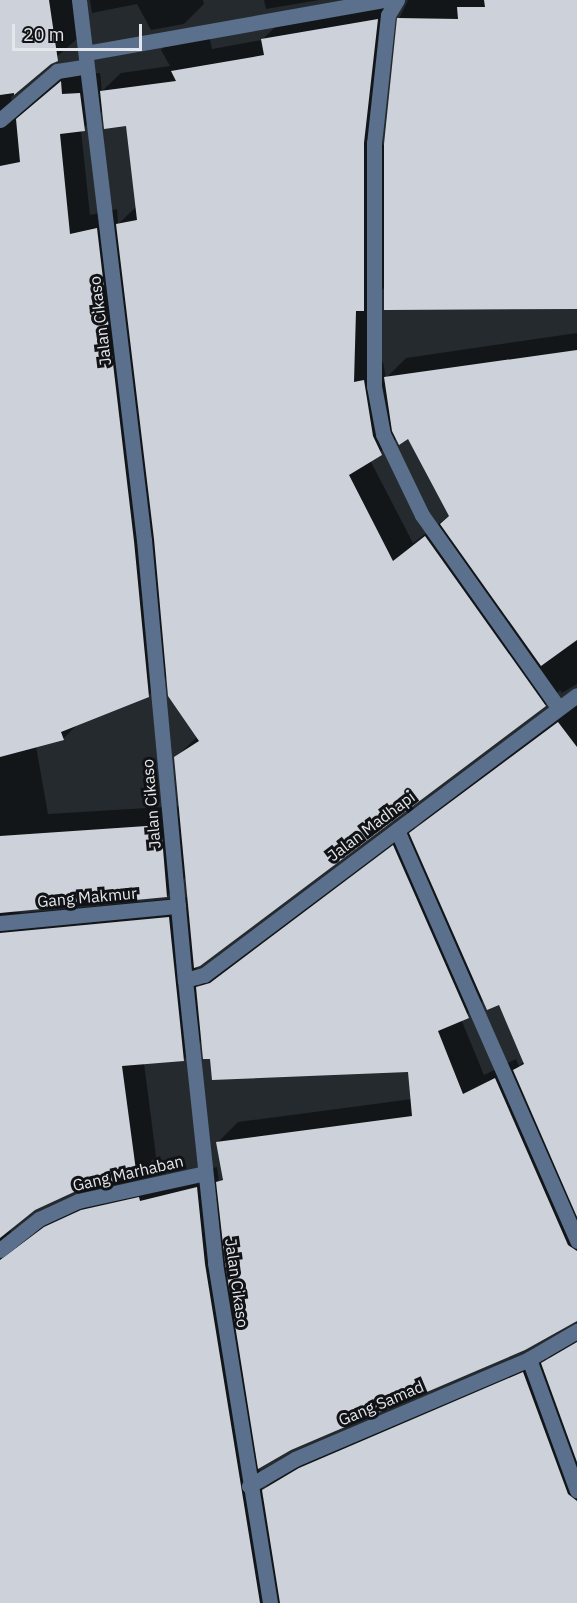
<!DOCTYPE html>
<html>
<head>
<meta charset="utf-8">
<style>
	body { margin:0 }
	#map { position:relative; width:577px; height:1603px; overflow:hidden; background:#252a2f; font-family:"IBM Plex Sans",sans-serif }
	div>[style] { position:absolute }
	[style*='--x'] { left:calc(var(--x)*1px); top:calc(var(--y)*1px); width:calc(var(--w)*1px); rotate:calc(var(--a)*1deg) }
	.shadow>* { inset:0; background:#0007 }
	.building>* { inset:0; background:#cdd2da }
	.minor>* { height:15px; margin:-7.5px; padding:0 7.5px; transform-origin:7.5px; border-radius:7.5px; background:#5a708c }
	span { translate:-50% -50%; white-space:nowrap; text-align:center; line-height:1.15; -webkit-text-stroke:6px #101215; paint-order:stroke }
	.street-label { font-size:16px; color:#e3e6ea }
	.scale { position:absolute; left:12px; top:24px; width:130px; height:27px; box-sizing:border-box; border:3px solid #e3e6ea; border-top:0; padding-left:8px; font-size:18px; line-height:21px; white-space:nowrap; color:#e3e6ea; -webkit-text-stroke:4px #101215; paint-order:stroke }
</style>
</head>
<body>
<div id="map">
	<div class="shadow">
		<i style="clip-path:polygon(evenodd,0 0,88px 0,74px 14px,77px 39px,11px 97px,13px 107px,22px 110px,81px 63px,82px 74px,100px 73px,102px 91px,121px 73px,170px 66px,161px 50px,180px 31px,207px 26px,212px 49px,262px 40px,290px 12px,397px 0,383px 122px,383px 145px,385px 145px,399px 19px,408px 0,577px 0,577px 308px,385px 287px,374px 299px,373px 363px,383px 362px,386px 378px,406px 358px,577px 333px,577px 684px,562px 693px,560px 690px,545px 705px,196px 965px,198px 987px,218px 967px,414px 826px,415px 829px,431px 813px,577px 704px,577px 1320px,290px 1449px,259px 1467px,263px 1490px,284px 1470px,544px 1353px,546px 1360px,563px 1343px,577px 1335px,577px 1603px,0 1603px,0 0,104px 110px,127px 124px,137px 206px,118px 224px,117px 209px,90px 215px,81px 130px,104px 110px,0 0,409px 437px,450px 515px,413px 543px,370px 460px,397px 438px,409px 437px,0 0,168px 676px,198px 736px,176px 757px,180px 806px,48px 814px,36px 746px,63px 739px,79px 723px,148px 696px,168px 676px,0 0,187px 876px,189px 897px,22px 913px,13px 911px,167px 896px,187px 876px,0 0,484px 1000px,500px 1003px,524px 1061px,519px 1066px,516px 1059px,484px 1075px,461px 1019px,484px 1000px,0 0,203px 1040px,212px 1057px,410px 1070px,412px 1099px,238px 1122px,217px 1143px,224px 1177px,219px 1182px,217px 1167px,66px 1207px,27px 1238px,16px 1239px,10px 1230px,34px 1209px,75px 1190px,136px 1177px,156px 1156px,144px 1063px,183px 1060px,203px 1040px)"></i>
		<i style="clip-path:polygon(90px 0,203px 0,204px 4px,184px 24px,151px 30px,137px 4px,92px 13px)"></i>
		<i style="clip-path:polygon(264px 0,319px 0,266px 9px)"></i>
	</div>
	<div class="building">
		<i style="clip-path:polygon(0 0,49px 0,58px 61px,51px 64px,14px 95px,14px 93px,0 95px)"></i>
		<i style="clip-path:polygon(484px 0,577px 0,577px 309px,384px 310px,384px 144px,397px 18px,458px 19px,457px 7px,485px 7px)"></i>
		<i style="clip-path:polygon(378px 19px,364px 143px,364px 311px,356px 311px,354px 382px,364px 380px,373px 436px,382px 455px,349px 475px,393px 561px,425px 536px,546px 706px,200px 966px,194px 968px,174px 757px,199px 741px,168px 696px,154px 539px,116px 224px,137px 220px,126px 126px,104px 129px,100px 91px,176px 81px,171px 71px,264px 55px,261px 39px)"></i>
		<i style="clip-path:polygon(61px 81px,62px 94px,80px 93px,85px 131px,60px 134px,70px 234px,97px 228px,134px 541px,149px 697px,61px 732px,64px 740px,0 757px,0 166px,20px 162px,16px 119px)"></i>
		<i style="clip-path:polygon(577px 350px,577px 640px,541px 666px,440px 524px,449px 516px,408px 439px,399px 445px,392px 431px,384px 377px)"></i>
		<i style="clip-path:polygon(558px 722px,577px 747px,577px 1217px,513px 1070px,524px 1064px,499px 1005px,487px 1010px,409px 833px)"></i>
		<i style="clip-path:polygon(161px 825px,167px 897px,0 913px,0 836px)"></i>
		<i style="clip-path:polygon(393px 845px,469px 1018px,438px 1031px,463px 1094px,495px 1078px,568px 1245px,577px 1251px,577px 1321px,525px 1350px,291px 1450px,258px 1469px,225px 1262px,216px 1182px,223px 1180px,216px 1142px,412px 1116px,408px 1072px,212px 1080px,210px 1059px,203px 1059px,196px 987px,210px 983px)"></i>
		<i style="clip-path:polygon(169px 917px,184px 1061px,122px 1066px,137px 1178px,74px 1192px,35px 1210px,0 1238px,0 933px)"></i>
		<i style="clip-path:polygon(197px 1187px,205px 1264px,260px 1603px,0 1603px,0 1260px,44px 1227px,81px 1210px,139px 1197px,140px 1201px)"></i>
		<i style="clip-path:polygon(577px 1342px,577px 1462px,541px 1363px)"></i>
		<i style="clip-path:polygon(523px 1372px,568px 1494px,577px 1501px,577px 1603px,280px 1603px,262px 1490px,299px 1468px)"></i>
	</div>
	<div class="minor">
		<i style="--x:79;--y:0;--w:544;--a:83.14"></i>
		<i style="--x:144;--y:540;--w:442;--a:84.7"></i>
		<i style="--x:185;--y:980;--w:285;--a:83.9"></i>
		<i style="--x:215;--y:1263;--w:344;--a:80.8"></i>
		<i style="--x:397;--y:0;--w:17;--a:121"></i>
		<i style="--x:388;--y:15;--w:129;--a:96.2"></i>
		<i style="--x:374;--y:143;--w:243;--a:90"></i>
		<i style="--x:374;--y:386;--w:49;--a:79.4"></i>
		<i style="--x:383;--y:434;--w:90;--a:64.3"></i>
		<i style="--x:422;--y:515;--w:235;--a:54.7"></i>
		<i style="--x:86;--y:53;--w:302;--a:-10.1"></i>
		<i style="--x:0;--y:120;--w:75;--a:-40.7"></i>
		<i style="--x:57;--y:71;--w:30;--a:-9"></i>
		<i style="--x:397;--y:830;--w:449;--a:66.3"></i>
		<i style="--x:0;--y:923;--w:179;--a:-5.5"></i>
		<i style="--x:185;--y:980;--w:20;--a:-15"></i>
		<i style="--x:204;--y:975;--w:466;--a:-36.9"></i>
		<i style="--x:0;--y:1250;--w:50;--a:-38.5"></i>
		<i style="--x:39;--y:1219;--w:43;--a:-24.8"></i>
		<i style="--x:78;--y:1201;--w:130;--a:-12.4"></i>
		<i style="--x:529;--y:1359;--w:140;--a:70"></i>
		<i style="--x:249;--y:1486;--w:53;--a:-30.4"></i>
		<i style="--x:295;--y:1459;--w:254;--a:-23.1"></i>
		<i style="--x:529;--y:1359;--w:56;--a:-30.3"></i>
	</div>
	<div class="street-label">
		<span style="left:100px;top:321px;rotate:-97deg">Jalan Cikaso</span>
		<span style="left:151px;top:804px;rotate:-95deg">Jalan Cikaso</span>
		<span style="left:371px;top:826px;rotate:-37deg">Jalan Madhapi</span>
		<span style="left:87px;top:897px;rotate:-5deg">Gang Makmur</span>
		<span style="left:128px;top:1173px;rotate:-13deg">Gang Marhaban</span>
		<span style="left:237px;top:1283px;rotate:82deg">Jalan Cikaso</span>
		<span style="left:381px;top:1403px;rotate:-23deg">Gang Samad</span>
	</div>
	<div class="scale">20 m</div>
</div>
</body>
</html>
